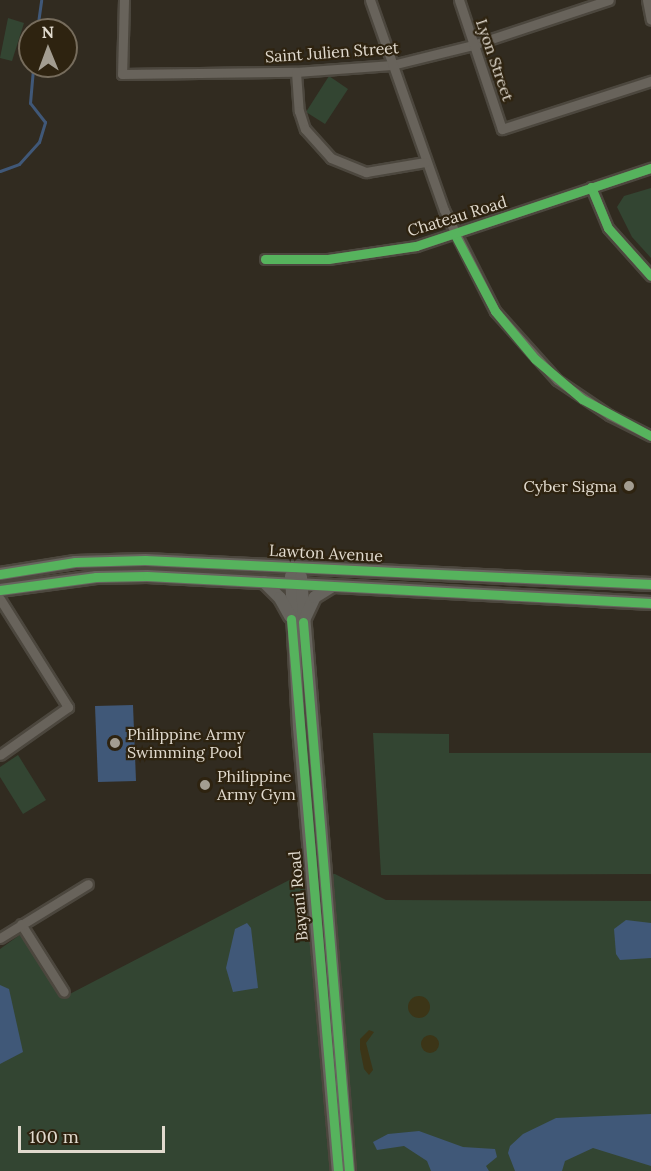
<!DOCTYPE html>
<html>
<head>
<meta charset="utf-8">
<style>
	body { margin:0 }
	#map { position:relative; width:651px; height:1171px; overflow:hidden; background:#312b20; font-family:Lora,serif }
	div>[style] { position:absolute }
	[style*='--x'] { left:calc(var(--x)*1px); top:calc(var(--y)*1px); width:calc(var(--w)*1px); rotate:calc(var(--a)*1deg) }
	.green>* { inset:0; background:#334532 }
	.sand>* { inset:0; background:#3c3517 }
	.round { border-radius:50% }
	.water>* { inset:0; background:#405878 }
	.stream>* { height:3px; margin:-1.5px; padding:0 1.5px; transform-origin:1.5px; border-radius:1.5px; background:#405878 }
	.roads { filter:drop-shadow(2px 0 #4c473e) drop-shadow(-2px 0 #4c473e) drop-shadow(0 2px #4c473e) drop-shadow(0 -2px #4c473e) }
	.minor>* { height:9px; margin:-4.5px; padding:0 4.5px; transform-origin:4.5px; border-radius:4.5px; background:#68635b }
	.secondary>* { height:12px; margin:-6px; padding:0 6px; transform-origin:6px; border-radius:6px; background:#67645e }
	.cycleway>* { height:9px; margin:-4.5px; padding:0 4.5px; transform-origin:4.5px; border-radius:4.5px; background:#56b35d }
	.dots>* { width:16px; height:16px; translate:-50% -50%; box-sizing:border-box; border:3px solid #2e2310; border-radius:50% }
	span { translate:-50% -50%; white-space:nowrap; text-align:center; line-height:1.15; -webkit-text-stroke:4.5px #2e2310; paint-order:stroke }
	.street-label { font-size:16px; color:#e1dace }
	.poi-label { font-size:16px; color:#e1dace }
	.right { translate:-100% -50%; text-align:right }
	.left { translate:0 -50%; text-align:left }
	.north { position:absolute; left:18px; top:18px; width:60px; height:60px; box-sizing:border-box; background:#2e2310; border:2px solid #766c5c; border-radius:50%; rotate:359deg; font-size:16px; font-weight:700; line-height:24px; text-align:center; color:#e1dace }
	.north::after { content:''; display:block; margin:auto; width:21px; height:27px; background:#a39d91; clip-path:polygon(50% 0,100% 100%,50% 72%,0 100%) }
	.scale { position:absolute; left:18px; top:1126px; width:147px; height:27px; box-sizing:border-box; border:3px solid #e1dace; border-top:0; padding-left:8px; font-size:18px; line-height:21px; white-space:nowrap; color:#e1dace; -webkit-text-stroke:4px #2e2310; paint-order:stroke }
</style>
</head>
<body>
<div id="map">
	<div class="green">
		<i style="clip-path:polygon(8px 18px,24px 23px,12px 61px,0 58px)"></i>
		<i style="clip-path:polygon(329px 76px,348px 89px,325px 124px,306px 112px)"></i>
		<i style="clip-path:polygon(651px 188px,651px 258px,632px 237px,617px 207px,624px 196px)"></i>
		<i style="clip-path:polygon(373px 733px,449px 734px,449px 753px,651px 753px,651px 874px,381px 875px)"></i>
		<i style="clip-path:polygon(18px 755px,46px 800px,23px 814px,0 777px,0 767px)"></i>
		<i style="clip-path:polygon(335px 874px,386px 900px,651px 901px,651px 1171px,0 1171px,0 949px,21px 934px,62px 998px,299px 875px)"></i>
	</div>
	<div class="sand">
		<i class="round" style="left:408px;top:996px;width:22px;height:22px"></i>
		<i style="clip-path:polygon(369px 1030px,374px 1032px,366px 1043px,373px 1070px,369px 1075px,364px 1069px,360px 1049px,360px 1039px)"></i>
		<i class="round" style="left:421px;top:1035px;width:18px;height:18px"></i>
	</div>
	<div class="water">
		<i style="clip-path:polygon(133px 705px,136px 781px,98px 782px,95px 706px)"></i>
		<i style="clip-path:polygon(626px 920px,651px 923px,651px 958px,620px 960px,616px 954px,614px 929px)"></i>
		<i style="clip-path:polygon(247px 923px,251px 928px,258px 988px,233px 992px,226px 968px,235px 929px)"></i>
		<i style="clip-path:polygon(0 985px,9px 989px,23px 1052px,0 1064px)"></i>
		<i style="clip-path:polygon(651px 1114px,651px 1166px,593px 1148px,565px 1161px,562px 1171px,515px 1171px,508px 1153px,510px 1146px,523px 1134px,556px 1118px)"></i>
		<i style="clip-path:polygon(419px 1131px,463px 1147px,495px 1149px,497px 1157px,486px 1166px,489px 1171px,431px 1171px,427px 1161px,404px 1146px,377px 1150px,373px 1142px,388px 1134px)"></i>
	</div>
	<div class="stream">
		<i style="--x:37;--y:30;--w:30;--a:-82"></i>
		<i style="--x:0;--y:171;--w:20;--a:-20"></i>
		<i style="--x:19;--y:164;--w:30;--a:-48"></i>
		<i style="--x:39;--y:142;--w:21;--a:-73"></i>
		<i style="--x:45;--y:122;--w:24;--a:-128"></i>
		<i style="--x:30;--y:103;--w:37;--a:-85"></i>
	</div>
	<div class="roads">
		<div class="minor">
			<i style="--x:124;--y:0;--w:74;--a:91.5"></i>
			<i style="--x:122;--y:74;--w:174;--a:-0.7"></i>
			<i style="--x:296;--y:72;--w:96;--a:-4.2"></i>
			<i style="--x:392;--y:65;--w:83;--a:-13.9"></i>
			<i style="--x:473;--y:45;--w:143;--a:-18.3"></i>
			<i style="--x:370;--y:0;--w:223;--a:70.6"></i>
			<i style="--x:444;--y:210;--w:113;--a:63.2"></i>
			<i style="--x:495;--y:311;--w:93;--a:48.1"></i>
			<i style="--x:557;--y:380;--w:63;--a:33.9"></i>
			<i style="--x:609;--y:415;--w:47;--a:26.6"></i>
			<i style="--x:459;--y:0;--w:136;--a:71.6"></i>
			<i style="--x:502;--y:129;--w:157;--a:-17.9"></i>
			<i style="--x:647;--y:0;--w:20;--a:79"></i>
			<i style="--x:296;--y:72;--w:39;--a:86"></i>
			<i style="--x:299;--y:111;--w:19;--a:72"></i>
			<i style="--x:305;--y:129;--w:39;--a:48"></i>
			<i style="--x:331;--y:158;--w:38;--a:22"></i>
			<i style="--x:366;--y:172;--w:60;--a:-9.6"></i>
			<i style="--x:591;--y:187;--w:44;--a:67.5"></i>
			<i style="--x:608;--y:228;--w:64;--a:48.1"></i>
			<i style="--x:265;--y:259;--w:63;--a:0"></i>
			<i style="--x:328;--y:259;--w:89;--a:-8.4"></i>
			<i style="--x:416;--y:246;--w:248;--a:-18.4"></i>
			<i style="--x:0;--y:599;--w:128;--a:57.8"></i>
			<i style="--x:68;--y:707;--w:83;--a:144.8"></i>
			<i style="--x:21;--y:924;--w:80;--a:57.7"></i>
			<i style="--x:0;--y:938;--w:103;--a:-31.5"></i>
		</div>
		<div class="secondary">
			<i style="--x:0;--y:574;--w:76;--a:-9.1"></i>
			<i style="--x:75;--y:562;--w:70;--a:-1.6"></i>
			<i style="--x:145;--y:560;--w:507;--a:2.72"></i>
			<i style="--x:291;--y:576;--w:152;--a:87"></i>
			<i style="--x:299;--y:728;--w:445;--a:85"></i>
			<i style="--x:301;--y:577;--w:596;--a:85.38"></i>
			<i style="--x:264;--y:582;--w:23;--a:45"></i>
			<i style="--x:280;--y:598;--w:21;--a:61"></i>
			<i style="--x:0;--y:590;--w:97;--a:-7.7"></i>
			<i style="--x:96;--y:577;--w:51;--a:-1.1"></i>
			<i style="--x:147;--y:576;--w:505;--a:3.07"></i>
			<i style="--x:305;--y:618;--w:23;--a:-65"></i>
			<i style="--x:315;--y:597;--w:19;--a:-32"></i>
		</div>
	</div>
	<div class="cycleway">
		<i style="--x:591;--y:187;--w:44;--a:67.5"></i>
		<i style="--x:608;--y:228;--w:64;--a:48.1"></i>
		<i style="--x:455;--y:235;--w:86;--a:62.2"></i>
		<i style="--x:495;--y:311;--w:62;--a:50.2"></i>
		<i style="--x:535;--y:359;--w:62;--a:40.4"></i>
		<i style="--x:582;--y:399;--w:78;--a:28.2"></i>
		<i style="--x:265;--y:259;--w:63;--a:0"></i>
		<i style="--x:328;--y:259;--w:89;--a:-8.4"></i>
		<i style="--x:416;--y:246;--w:248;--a:-18.4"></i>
		<i style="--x:0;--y:574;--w:76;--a:-9.1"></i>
		<i style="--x:75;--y:562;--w:70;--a:-1.6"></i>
		<i style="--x:145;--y:560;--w:507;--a:2.72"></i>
		<i style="--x:0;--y:590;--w:97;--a:-7.7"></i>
		<i style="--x:96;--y:577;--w:51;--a:-1.1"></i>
		<i style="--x:147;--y:576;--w:505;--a:3.07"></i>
		<i style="--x:291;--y:619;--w:554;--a:85.13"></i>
		<i style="--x:303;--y:622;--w:551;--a:85.21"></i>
	</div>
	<div class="dots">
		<i style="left:629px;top:486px;background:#a39d91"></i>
		<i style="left:115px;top:743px;background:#a39d91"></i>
		<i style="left:205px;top:785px;background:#a39d91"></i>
	</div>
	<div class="street-label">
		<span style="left:332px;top:52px;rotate:-4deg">Saint Julien Street</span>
		<span style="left:495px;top:60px;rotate:71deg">Lyon Street</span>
		<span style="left:457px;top:216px;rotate:-17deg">Chateau Road</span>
		<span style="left:326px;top:553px;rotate:3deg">Lawton Avenue</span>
		<span style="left:298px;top:896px;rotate:-95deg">Bayani Road</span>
	</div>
	<div class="poi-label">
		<span class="right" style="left:617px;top:486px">Cyber Sigma</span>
		<span class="left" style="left:127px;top:743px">Philippine Army<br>Swimming Pool</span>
		<span class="left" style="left:217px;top:785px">Philippine<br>Army Gym</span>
	</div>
	<div class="north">N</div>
	<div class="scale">100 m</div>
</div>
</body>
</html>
